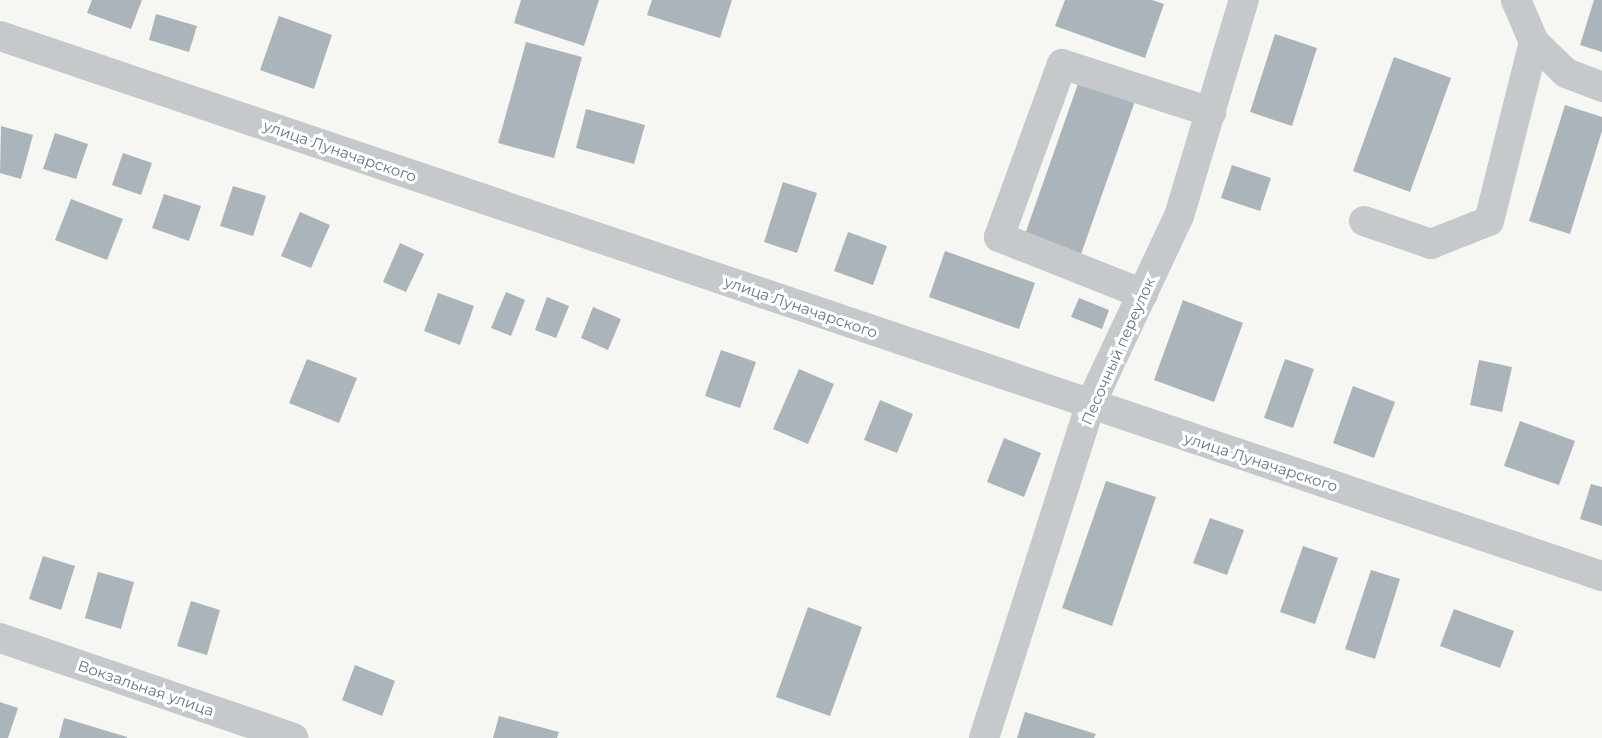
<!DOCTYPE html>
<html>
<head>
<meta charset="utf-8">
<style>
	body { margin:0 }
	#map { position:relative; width:1602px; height:738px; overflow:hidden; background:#f6f6f2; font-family:Montserrat,sans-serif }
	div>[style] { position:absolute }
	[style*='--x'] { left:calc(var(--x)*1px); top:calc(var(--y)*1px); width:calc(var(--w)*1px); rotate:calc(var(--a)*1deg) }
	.building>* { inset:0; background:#abb4ba }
	.minor>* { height:30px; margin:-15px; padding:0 15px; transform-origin:15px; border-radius:15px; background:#c5c9cc }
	span { translate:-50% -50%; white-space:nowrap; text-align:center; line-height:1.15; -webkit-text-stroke:6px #fff; paint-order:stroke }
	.street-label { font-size:15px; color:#627786 }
</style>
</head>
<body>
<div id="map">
	<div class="building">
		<i style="clip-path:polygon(92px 0,142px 0,131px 29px,87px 13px)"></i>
		<i style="clip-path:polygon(521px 0,599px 0,584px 46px,514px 23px)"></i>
		<i style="clip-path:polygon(652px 0,732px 0,720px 38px,647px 15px)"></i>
		<i style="clip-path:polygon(1065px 0,1152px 0,1164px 4px,1145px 58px,1055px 26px)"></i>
		<i style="clip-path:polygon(1594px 0,1602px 0,1602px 52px,1580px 45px)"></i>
		<i style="clip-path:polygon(156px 14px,197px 26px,189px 52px,149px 40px)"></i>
		<i style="clip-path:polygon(279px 16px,332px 35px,314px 89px,260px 70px)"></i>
		<i style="clip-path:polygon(1275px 34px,1317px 48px,1292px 126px,1250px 112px)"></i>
		<i style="clip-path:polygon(526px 42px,582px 57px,554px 158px,498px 143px)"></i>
		<i style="clip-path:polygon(1394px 57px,1451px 78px,1410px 192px,1353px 171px)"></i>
		<i style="clip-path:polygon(1079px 81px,1135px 101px,1080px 257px,1024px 237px)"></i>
		<i style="clip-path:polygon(1565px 105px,1602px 117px,1602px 131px,1570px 234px,1529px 221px)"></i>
		<i style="clip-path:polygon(586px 109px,645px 125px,634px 164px,576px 148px)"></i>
		<i style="clip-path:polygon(1px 126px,33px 135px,21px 179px,0 173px)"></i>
		<i style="clip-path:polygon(55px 133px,88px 144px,76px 179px,43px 169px)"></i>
		<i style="clip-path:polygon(123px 153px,152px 163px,141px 195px,112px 185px)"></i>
		<i style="clip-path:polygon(1232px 165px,1271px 178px,1260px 211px,1221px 198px)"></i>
		<i style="clip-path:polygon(783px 182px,817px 193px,797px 253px,764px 242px)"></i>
		<i style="clip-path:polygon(233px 186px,266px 196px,253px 236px,220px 226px)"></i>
		<i style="clip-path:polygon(164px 194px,201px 206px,189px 241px,152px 228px)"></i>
		<i style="clip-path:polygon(71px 199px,123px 219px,107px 260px,55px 240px)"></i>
		<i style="clip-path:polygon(300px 212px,330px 225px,311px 268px,281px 256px)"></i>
		<i style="clip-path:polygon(848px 232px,887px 246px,873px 285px,834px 271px)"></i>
		<i style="clip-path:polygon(400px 243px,424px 254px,406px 292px,383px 282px)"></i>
		<i style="clip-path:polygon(945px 251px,1035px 283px,1019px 329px,929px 297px)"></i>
		<i style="clip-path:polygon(506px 292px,525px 300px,511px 336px,491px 328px)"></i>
		<i style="clip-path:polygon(438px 293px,474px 306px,460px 345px,424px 331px)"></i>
		<i style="clip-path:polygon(547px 297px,569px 306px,556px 338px,535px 330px)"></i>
		<i style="clip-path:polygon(1079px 298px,1109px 310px,1102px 329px,1071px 317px)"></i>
		<i style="clip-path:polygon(1183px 300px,1243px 323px,1214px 402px,1154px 380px)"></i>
		<i style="clip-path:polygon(593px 307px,621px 319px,608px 350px,581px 338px)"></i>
		<i style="clip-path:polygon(721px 350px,756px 362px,740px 408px,705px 396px)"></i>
		<i style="clip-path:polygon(307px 359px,357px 378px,339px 423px,289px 403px)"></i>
		<i style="clip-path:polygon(1285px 359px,1314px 369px,1293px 428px,1264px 418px)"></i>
		<i style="clip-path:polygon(1479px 360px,1512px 367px,1502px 412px,1470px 405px)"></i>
		<i style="clip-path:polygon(799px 369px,834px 384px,808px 444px,773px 429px)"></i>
		<i style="clip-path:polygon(1353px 386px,1395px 402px,1374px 458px,1333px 443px)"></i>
		<i style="clip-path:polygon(880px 400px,913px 414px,897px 453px,864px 440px)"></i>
		<i style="clip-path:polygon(1520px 421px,1575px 441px,1559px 485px,1504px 466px)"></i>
		<i style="clip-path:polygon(1004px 438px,1041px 453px,1024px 497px,987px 482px)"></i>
		<i style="clip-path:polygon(1106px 481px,1156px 497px,1112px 626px,1062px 608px)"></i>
		<i style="clip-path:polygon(1591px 484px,1602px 487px,1602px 526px,1580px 519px)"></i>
		<i style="clip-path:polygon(1210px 518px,1244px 530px,1227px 575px,1193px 563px)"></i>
		<i style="clip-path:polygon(1303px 546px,1338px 558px,1315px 624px,1280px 612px)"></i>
		<i style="clip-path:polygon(43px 556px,75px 566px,61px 610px,29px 599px)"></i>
		<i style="clip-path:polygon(1371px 570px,1400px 579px,1375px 659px,1345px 649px)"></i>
		<i style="clip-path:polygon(98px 572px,134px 582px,121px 629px,85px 618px)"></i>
		<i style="clip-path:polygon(191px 601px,220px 610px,207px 655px,177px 646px)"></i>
		<i style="clip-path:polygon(808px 607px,862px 627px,830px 716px,776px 697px)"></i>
		<i style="clip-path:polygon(1454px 609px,1514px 631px,1500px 668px,1440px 646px)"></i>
		<i style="clip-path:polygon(355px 665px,395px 681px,382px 716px,342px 700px)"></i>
		<i style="clip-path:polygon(0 702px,18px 708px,8px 738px,0 738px)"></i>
		<i style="clip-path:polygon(1025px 712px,1096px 734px,1094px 738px,1017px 738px)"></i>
		<i style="clip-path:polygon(499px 716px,559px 732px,557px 738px,493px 738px)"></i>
		<i style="clip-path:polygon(64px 718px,127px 737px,127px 738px,59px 738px)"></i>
	</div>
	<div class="minor">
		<i style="--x:0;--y:36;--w:1691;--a:18.63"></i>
		<i style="--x:1534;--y:42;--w:45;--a:44.1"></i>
		<i style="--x:1566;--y:73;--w:39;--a:21"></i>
		<i style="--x:1364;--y:221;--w:71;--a:18.9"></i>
		<i style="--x:1431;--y:244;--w:62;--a:-21.6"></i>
		<i style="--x:1489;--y:221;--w:185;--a:-75.9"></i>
		<i style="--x:1534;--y:42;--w:46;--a:-113.2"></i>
		<i style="--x:1143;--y:294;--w:155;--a:-158.4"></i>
		<i style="--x:999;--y:237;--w:184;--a:-70"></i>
		<i style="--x:1062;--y:64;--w:157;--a:17.9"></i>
		<i style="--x:0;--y:638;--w:310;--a:18.8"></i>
		<i style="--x:984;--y:738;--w:349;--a:-72.3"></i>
		<i style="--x:1090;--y:405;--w:209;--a:-64.8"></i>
		<i style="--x:1179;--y:216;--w:226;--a:-73.3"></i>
	</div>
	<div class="street-label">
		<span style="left:340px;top:151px;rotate:19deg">улица Луначарского</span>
		<span style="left:801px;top:307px;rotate:19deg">улица Луначарского</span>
		<span style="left:1118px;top:351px;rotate:-66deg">Песочный переулок</span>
		<span style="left:1261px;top:462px;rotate:18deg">улица Луначарского</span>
		<span style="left:146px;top:688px;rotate:19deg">Вокзальная улица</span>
	</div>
</div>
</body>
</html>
